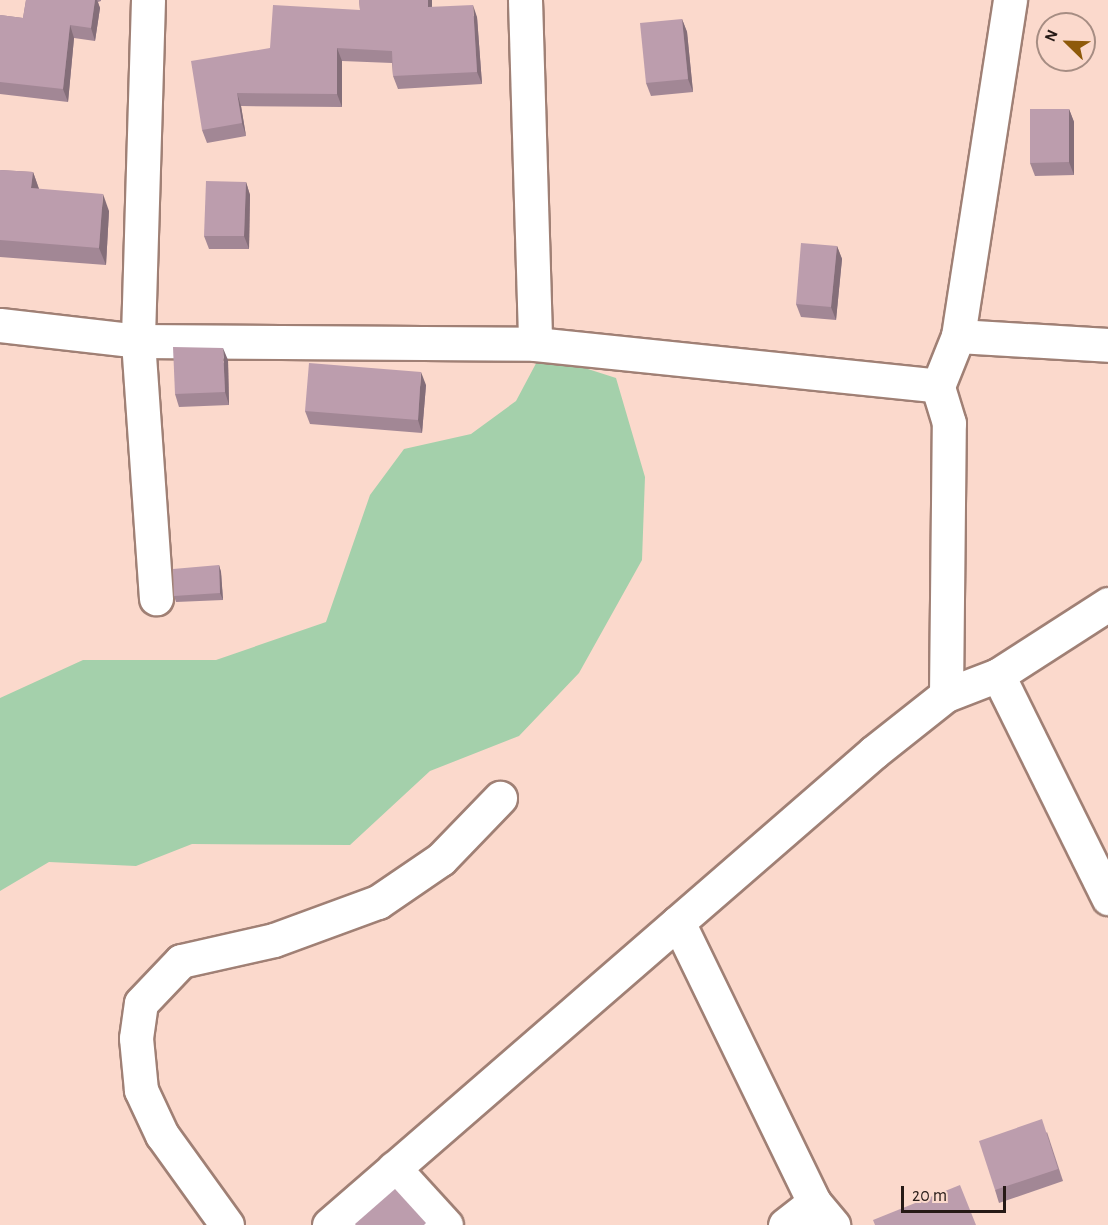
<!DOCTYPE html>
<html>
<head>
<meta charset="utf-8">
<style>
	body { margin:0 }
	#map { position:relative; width:1108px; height:1225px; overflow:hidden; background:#fbd9cc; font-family:"Alegreya Sans",sans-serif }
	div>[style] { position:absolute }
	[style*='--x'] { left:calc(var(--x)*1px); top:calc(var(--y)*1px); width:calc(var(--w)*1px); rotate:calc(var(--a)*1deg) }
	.green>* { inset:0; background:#a4d0ab }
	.roads { filter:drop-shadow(2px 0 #a08075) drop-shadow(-2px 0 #a08075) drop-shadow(0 2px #a08075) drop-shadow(0 -2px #a08075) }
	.minor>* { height:33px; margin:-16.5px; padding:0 16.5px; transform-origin:16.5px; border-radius:16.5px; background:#fff }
	.wall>* { inset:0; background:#a28795 }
	.shaded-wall>* { inset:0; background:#846e79 }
	.building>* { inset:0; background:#bc9dad }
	span { translate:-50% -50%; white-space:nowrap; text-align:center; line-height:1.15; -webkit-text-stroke:6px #fbd9cc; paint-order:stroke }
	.north { position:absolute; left:1036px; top:12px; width:60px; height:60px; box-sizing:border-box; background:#fbd9cc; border:2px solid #a68d83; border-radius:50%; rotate:293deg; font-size:16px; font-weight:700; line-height:24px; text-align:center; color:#261a16 }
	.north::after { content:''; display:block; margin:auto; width:21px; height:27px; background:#8e5a0a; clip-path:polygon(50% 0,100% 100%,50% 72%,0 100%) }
	.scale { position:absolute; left:901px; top:1186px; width:105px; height:27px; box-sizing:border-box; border:3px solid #261a16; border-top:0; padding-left:8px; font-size:18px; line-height:21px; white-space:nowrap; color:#261a16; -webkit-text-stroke:4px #fbd9cc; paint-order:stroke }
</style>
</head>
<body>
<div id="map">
	<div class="green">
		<i style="clip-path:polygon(541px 354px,616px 378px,645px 477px,642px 560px,579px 673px,519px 736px,430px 771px,350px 845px,192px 844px,136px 866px,49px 862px,0 891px,0 698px,83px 660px,216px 660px,326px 622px,370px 495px,404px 449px,471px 434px,516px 401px)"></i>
	</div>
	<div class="roads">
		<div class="minor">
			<i style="--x:148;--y:0;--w:341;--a:91.7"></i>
			<i style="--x:138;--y:341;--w:258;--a:86"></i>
			<i style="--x:525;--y:0;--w:344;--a:88.3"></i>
			<i style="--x:0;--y:325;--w:139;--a:6.6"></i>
			<i style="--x:138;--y:341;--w:397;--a:0.4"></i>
			<i style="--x:535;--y:344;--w:405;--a:5.9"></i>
			<i style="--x:958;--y:336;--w:150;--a:3.4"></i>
			<i style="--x:998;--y:675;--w:249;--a:63.7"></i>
			<i style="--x:946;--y:695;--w:272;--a:-89.4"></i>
			<i style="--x:949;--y:423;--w:39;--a:-107"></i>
			<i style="--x:938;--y:386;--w:54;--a:-68.2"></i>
			<i style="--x:958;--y:336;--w:340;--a:-81.2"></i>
			<i style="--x:678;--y:922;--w:311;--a:64.1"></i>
			<i style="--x:814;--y:1202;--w:30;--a:50"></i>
			<i style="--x:394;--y:1168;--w:77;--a:47.6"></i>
			<i style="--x:227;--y:1225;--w:111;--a:-125.8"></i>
			<i style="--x:162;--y:1135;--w:50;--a:-115"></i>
			<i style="--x:141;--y:1090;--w:52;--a:-95.5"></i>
			<i style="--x:136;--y:1038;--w:35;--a:-82"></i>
			<i style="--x:141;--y:1003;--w:58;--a:-46.4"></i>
			<i style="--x:181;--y:961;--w:95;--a:-12.7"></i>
			<i style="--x:274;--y:940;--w:111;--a:-20.1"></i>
			<i style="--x:378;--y:902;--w:76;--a:-34.3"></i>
			<i style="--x:441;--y:859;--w:85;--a:-46"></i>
			<i style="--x:329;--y:1225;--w:722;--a:-40.95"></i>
			<i style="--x:874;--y:752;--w:92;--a:-38.4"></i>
			<i style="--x:946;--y:695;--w:56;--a:-21"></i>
			<i style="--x:998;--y:675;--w:131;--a:-32.8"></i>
			<i style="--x:785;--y:1225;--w:37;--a:-38"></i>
		</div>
	</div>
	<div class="wall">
		<i style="clip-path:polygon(26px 0,101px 0,101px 1px,98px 2px,100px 8px,95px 41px,74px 38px,68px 102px,0 94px,0 15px,23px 18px)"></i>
		<i style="clip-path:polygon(359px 0,432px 0,432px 7px,477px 17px,482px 84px,398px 89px,393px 76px,392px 63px,342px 61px,342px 107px,241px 106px,246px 136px,207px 143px,202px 130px,270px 48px,360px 10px)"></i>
		<i style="clip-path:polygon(682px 19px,687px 32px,693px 92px,651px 96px,646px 83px)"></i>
		<i style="clip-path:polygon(1069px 109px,1074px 122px,1074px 175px,1035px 176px,1030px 163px)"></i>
		<i style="clip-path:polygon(0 170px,33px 172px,39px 189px,109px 211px,106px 265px,0 257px)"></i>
		<i style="clip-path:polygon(246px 182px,250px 195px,249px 249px,209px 249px,204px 236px)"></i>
		<i style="clip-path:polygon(837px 246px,842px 259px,836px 320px,801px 317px,796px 304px)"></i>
		<i style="clip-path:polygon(228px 360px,229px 405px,179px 407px,175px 394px)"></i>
		<i style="clip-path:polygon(426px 385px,422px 433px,310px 424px,305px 411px)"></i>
		<i style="clip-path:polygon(219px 565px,221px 572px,223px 600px,176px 602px,174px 596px)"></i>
		<i style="clip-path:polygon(1047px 1132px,1063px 1181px,999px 1203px,995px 1190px)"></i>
	</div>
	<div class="shaded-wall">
		<i style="clip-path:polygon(95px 0,97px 0,100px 8px,95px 41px,91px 28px)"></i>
		<i style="clip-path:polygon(428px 0,432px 0,432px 20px,428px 7px)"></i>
		<i style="clip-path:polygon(473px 5px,477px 17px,482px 84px,477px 72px)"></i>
		<i style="clip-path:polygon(682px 19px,687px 32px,693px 92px,688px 79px)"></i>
		<i style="clip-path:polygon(70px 25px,74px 38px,68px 102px,63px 89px)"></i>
		<i style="clip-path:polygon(337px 48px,342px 61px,342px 107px,337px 94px)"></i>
		<i style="clip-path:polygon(237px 93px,241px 106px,246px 136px,242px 123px)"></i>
		<i style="clip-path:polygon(1069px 109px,1074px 122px,1074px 175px,1069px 162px)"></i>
		<i style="clip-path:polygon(33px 172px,39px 189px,31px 188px)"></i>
		<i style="clip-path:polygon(246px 182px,250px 195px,249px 249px,244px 236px)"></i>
		<i style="clip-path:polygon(103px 194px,109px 211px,106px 265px,99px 248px)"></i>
		<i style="clip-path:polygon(837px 246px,842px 259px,836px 320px,831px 307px)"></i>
		<i style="clip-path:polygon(223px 348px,228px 360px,229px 405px,225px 392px)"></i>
		<i style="clip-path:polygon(421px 372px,426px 385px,422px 433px,418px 420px)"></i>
		<i style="clip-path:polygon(219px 565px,221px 572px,223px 600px,220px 593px)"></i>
	</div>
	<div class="building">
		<i style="clip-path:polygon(26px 0,95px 0,91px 28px,70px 25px,63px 89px,0 82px,0 15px,23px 18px)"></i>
		<i style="clip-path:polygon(359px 0,428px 0,428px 7px,473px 5px,477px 72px,393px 76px,392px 51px,337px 48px,337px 94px,237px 93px,242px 123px,202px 130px,191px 61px,270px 48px,273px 5px,360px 10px)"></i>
		<i style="clip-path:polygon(682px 19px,688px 79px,646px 83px,640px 23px)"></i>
		<i style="clip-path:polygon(1030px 109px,1069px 109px,1069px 162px,1030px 163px)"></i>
		<i style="clip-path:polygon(0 170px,33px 172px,31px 188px,103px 194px,99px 248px,0 240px)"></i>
		<i style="clip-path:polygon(206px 181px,246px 182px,244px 236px,204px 236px)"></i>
		<i style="clip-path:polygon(801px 243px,837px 246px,831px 307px,796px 304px)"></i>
		<i style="clip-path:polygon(173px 347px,223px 348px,225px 392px,175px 394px)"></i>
		<i style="clip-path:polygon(309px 363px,421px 372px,418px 420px,305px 411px)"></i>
		<i style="clip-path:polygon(219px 565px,220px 593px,174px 596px,173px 569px)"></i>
		<i style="clip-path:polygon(1042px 1119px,1058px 1169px,995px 1190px,979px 1141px)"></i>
		<i style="clip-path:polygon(960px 1185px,976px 1225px,875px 1225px,873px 1220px)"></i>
		<i style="clip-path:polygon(395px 1189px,426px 1223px,424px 1225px,356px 1225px,355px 1224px)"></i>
	</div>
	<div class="north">N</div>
	<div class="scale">20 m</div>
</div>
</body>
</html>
